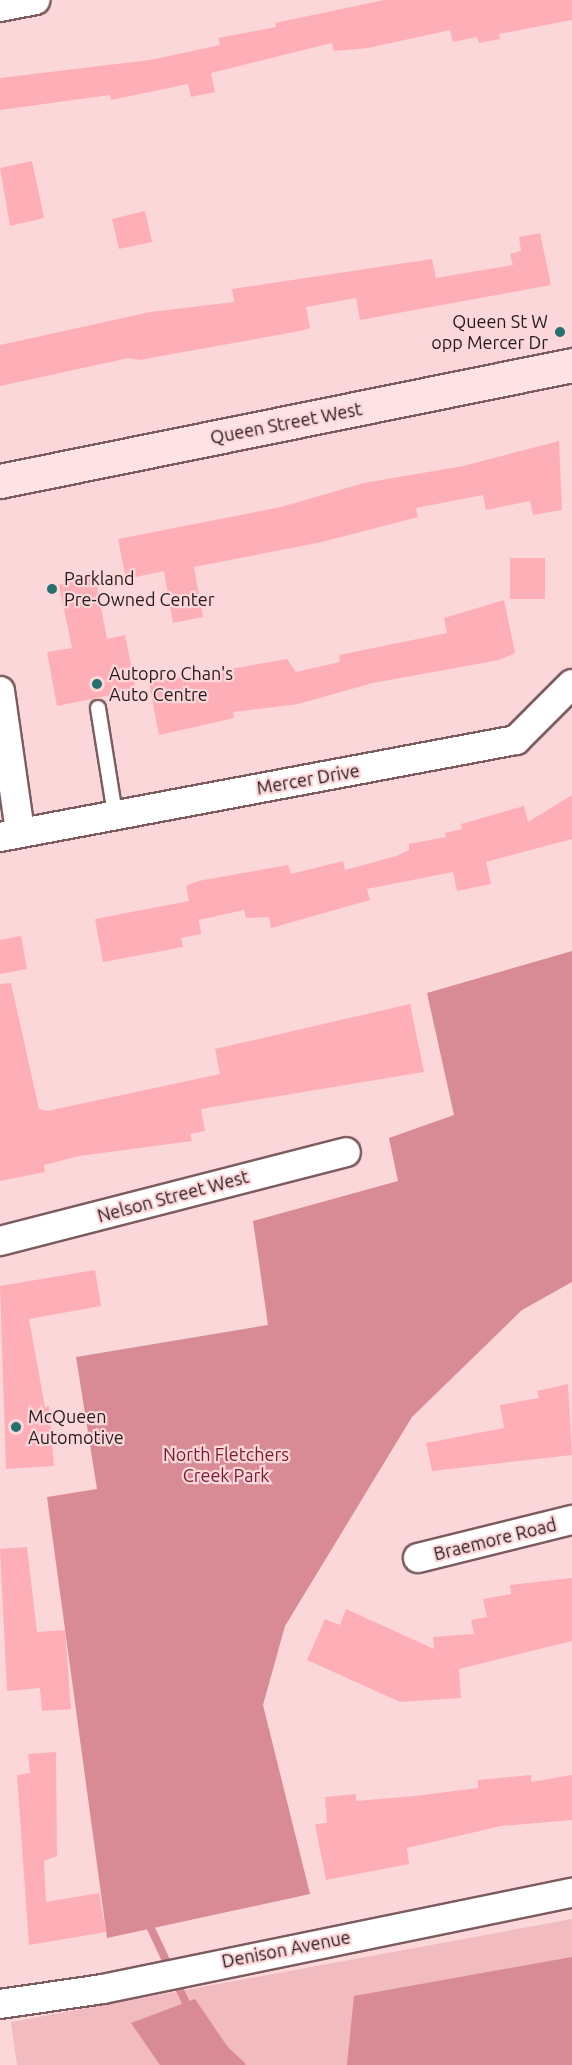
<!DOCTYPE html>
<html>
<head>
<meta charset="utf-8">
<style>
	body { margin:0 }
	#map { position:relative; width:572px; height:2065px; overflow:hidden; background:#fcd7da; font-family:Ubuntu,sans-serif }
	div>[style] { position:absolute }
	[style*='--x'] { left:calc(var(--x)*1px); top:calc(var(--y)*1px); width:calc(var(--w)*1px); rotate:calc(var(--a)*1deg) }
	.green>* { inset:0; background:#f1bbc0 }
	.forest>* { inset:0; background:#d88b94 }
	.stream>* { height:8px; margin:-4px; padding:0 4px; transform-origin:4px; border-radius:4px; background:#d88b94 }
	.building>* { inset:0; background:#feaeb7 }
	.roads { filter:drop-shadow(2px 0 #7c5c5f) drop-shadow(-2px 0 #7c5c5f) drop-shadow(0 2px #7c5c5f) drop-shadow(0 -2px #7c5c5f) }
	.service>* { height:14px; margin:-7px; padding:0 7px; transform-origin:7px; border-radius:7px; background:#fff }
	.minor>* { height:28px; margin:-14px; padding:0 14px; transform-origin:14px; border-radius:14px; background:#fff }
	.secondary>* { height:33px; margin:-16.5px; padding:0 16.5px; transform-origin:16.5px; border-radius:16.5px; background:#fee3e6 }
	.dots>* { width:16px; height:16px; translate:-50% -50%; box-sizing:border-box; border:3px solid #fcd7da; border-radius:50% }
	span { translate:-50% -50%; white-space:nowrap; text-align:center; line-height:1.15; -webkit-text-stroke:4.5px #fcd7da; paint-order:stroke }
	.poi-label { font-size:18px; color:#271a1b }
	.right { translate:-100% -50%; text-align:right }
	.left { translate:0 -50%; text-align:left }
	.street-label { font-size:18px; color:#271a1b }
	.park-label { font-size:18px; color:#751a30 }
</style>
</head>
<body>
<div id="map">
	<div class="green">
		<i style="clip-path:polygon(572px 1919px,572px 2065px,17px 2065px,11px 2022px)"></i>
	</div>
	<div class="forest">
		<i style="clip-path:polygon(572px 951px,572px 1282px,522px 1310px,412px 1417px,285px 1626px,263px 1705px,310px 1894px,107px 1938px,47px 1497px,97px 1489px,76px 1357px,268px 1325px,253px 1221px,398px 1181px,389px 1138px,454px 1115px,427px 993px)"></i>
		<i style="clip-path:polygon(572px 1957px,572px 2065px,347px 2065px,354px 1996px)"></i>
		<i style="clip-path:polygon(195px 1999px,240px 2065px,160px 2065px,131px 2023px)"></i>
	</div>
	<div class="stream">
		<i style="--x:170;--y:1969;--w:85;--a:-115.1"></i>
		<i style="--x:134;--y:1892;--w:271;--a:-91.9"></i>
		<i style="--x:125;--y:1621;--w:61;--a:-104.3"></i>
		<i style="--x:110;--y:1562;--w:88;--a:-86.7"></i>
		<i style="--x:115;--y:1474;--w:102;--a:-53.4"></i>
		<i style="--x:176;--y:1392;--w:35;--a:13"></i>
		<i style="--x:210;--y:1400;--w:90;--a:36.9"></i>
		<i style="--x:282;--y:1454;--w:81;--a:-47"></i>
		<i style="--x:337;--y:1395;--w:98;--a:-80.1"></i>
		<i style="--x:354;--y:1298;--w:168;--a:-55.9"></i>
		<i style="--x:448;--y:1159;--w:69;--a:-76.6"></i>
		<i style="--x:464;--y:1092;--w:65;--a:-46.2"></i>
		<i style="--x:509;--y:1045;--w:63;--a:-3.6"></i>
		<i style="--x:175;--y:1980;--w:48;--a:64"></i>
		<i style="--x:196;--y:2023;--w:62;--a:43"></i>
	</div>
	<div class="building">
		<i style="clip-path:polygon(384px 0,572px 0,572px 20px,499px 34px,500px 39px,479px 43px,477px 37px,453px 42px,450px 30px,368px 48px,334px 51px,332px 43px,211px 73px,215px 92px,191px 97px,188px 84px,111px 100px,110px 95px,0 110px,0 78px,150px 60px,220px 45px,218px 38px,276px 27px,275px 23px)"></i>
		<i style="clip-path:polygon(32px 161px,44px 218px,10px 226px,0 168px)"></i>
		<i style="clip-path:polygon(145px 211px,152px 242px,119px 249px,112px 219px)"></i>
		<i style="clip-path:polygon(540px 233px,551px 285px,360px 320px,356px 298px,306px 307px,310px 328px,300px 331px,139px 360px,129px 358px,0 386px,0 345px,150px 312px,234px 302px,232px 289px,432px 259px,436px 278px,513px 265px,510px 254px,521px 251px,519px 237px)"></i>
		<i style="clip-path:polygon(559px 441px,562px 510px,533px 515px,530px 501px,486px 510px,483px 495px,416px 508px,418px 517px,322px 542px,194px 567px,203px 617px,173px 623px,164px 571px,126px 579px,118px 539px,281px 507px,364px 483px,463px 466px)"></i>
		<i style="clip-path:polygon(510px 558px,545px 558px,545px 599px,510px 599px)"></i>
		<i style="clip-path:polygon(95px 577px,107px 639px,125px 635px,136px 690px,57px 706px,47px 652px,72px 648px,59px 585px)"></i>
		<i style="clip-path:polygon(504px 600px,515px 653px,499px 660px,373px 683px,298px 704px,233px 712px,234px 718px,159px 735px,149px 683px,287px 659px,296px 672px,340px 662px,339px 655px,447px 633px,444px 618px)"></i>
		<i style="clip-path:polygon(572px 795px,572px 839px,486px 862px,491px 884px,457px 891px,453px 872px,367px 889px,370px 900px,271px 928px,269px 917px,246px 918px,244px 910px,199px 920px,201px 934px,181px 938px,183px 947px,103px 962px,95px 919px,189px 901px,186px 886px,198px 881px,288px 865px,291px 874px,343px 861px,345px 870px,396px 856px,409px 850px,409px 844px,446px 837px,445px 833px,462px 829px,461px 824px,524px 806px,528px 822px)"></i>
		<i style="clip-path:polygon(21px 936px,27px 969px,0 974px,0 940px)"></i>
		<i style="clip-path:polygon(11px 983px,39px 1109px,47px 1111px,220px 1074px,215px 1049px,410px 1004px,424px 1072px,201px 1109px,205px 1131px,190px 1134px,192px 1141px,79px 1156px,44px 1165px,45px 1172px,0 1181px,0 984px)"></i>
		<i style="clip-path:polygon(95px 1270px,101px 1306px,29px 1319px,45px 1407px,49px 1406px,54px 1466px,6px 1469px,0 1286px)"></i>
		<i style="clip-path:polygon(568px 1384px,572px 1455px,432px 1471px,426px 1443px,504px 1428px,500px 1405px,539px 1398px,537px 1391px)"></i>
		<i style="clip-path:polygon(27px 1547px,37px 1632px,65px 1630px,71px 1709px,42px 1711px,40px 1688px,7px 1691px,0 1549px)"></i>
		<i style="clip-path:polygon(572px 1578px,572px 1641px,459px 1669px,461px 1698px,400px 1702px,307px 1660px,325px 1619px,340px 1625px,346px 1609px,434px 1649px,433px 1637px,474px 1634px,471px 1620px,487px 1617px,483px 1599px,511px 1594px,510px 1585px)"></i>
		<i style="clip-path:polygon(56px 1752px,57px 1856px,44px 1861px,46px 1902px,99px 1893px,106px 1932px,29px 1945px,17px 1775px,30px 1773px,28px 1754px)"></i>
		<i style="clip-path:polygon(531px 1775px,531px 1782px,572px 1775px,572px 1820px,501px 1826px,407px 1848px,409px 1864px,326px 1880px,315px 1824px,327px 1823px,325px 1797px,356px 1794px,356px 1801px,415px 1796px,478px 1788px,478px 1780px)"></i>
	</div>
	<div class="roads">
		<div class="service">
			<i style="--x:98;--y:708;--w:107;--a:80.9"></i>
		</div>
		<div class="minor">
			<i style="--x:0;--y:7;--w:36;--a:-11"></i>
			<i style="--x:0;--y:691;--w:142;--a:81.9"></i>
			<i style="--x:0;--y:837;--w:525;--a:-10.65"></i>
			<i style="--x:516;--y:740;--w:79;--a:-45"></i>
			<i style="--x:0;--y:1241;--w:357;--a:-14.4"></i>
			<i style="--x:418;--y:1558;--w:159;--a:-13.9"></i>
			<i style="--x:0;--y:2004;--w:104;--a:-8.3"></i>
			<i style="--x:103;--y:1989;--w:479;--a:-11.6"></i>
		</div>
		<div class="secondary">
			<i style="--x:0;--y:481;--w:584;--a:-11.46"></i>
		</div>
	</div>
	<div class="dots">
		<i style="left:560px;top:332px;background:#256f6d"></i>
		<i style="left:52px;top:589px;background:#256f6d"></i>
		<i style="left:97px;top:684px;background:#256f6d"></i>
		<i style="left:16px;top:1427px;background:#256f6d"></i>
	</div>
	<div class="poi-label">
		<span class="right" style="left:548px;top:332px">Queen St W<br>opp Mercer Dr</span>
		<span class="left" style="left:64px;top:589px">Parkland<br>Pre-Owned Center</span>
		<span class="left" style="left:109px;top:684px">Autopro Chan's<br>Auto Centre</span>
		<span class="left" style="left:28px;top:1427px">McQueen<br>Automotive</span>
	</div>
	<div class="street-label">
		<span style="left:286px;top:423px;rotate:-11deg">Queen Street West</span>
		<span style="left:308px;top:779px;rotate:-10deg">Mercer Drive</span>
		<span style="left:173px;top:1196px;rotate:-15deg">Nelson Street West</span>
		<span style="left:495px;top:1539px;rotate:-14deg">Braemore Road</span>
		<span style="left:286px;top:1949px;rotate:-11deg">Denison Avenue</span>
	</div>
	<div class="park-label">
		<span style="left:226px;top:1465px">North Fletchers<br>Creek Park</span>
	</div>
</div>
</body>
</html>
